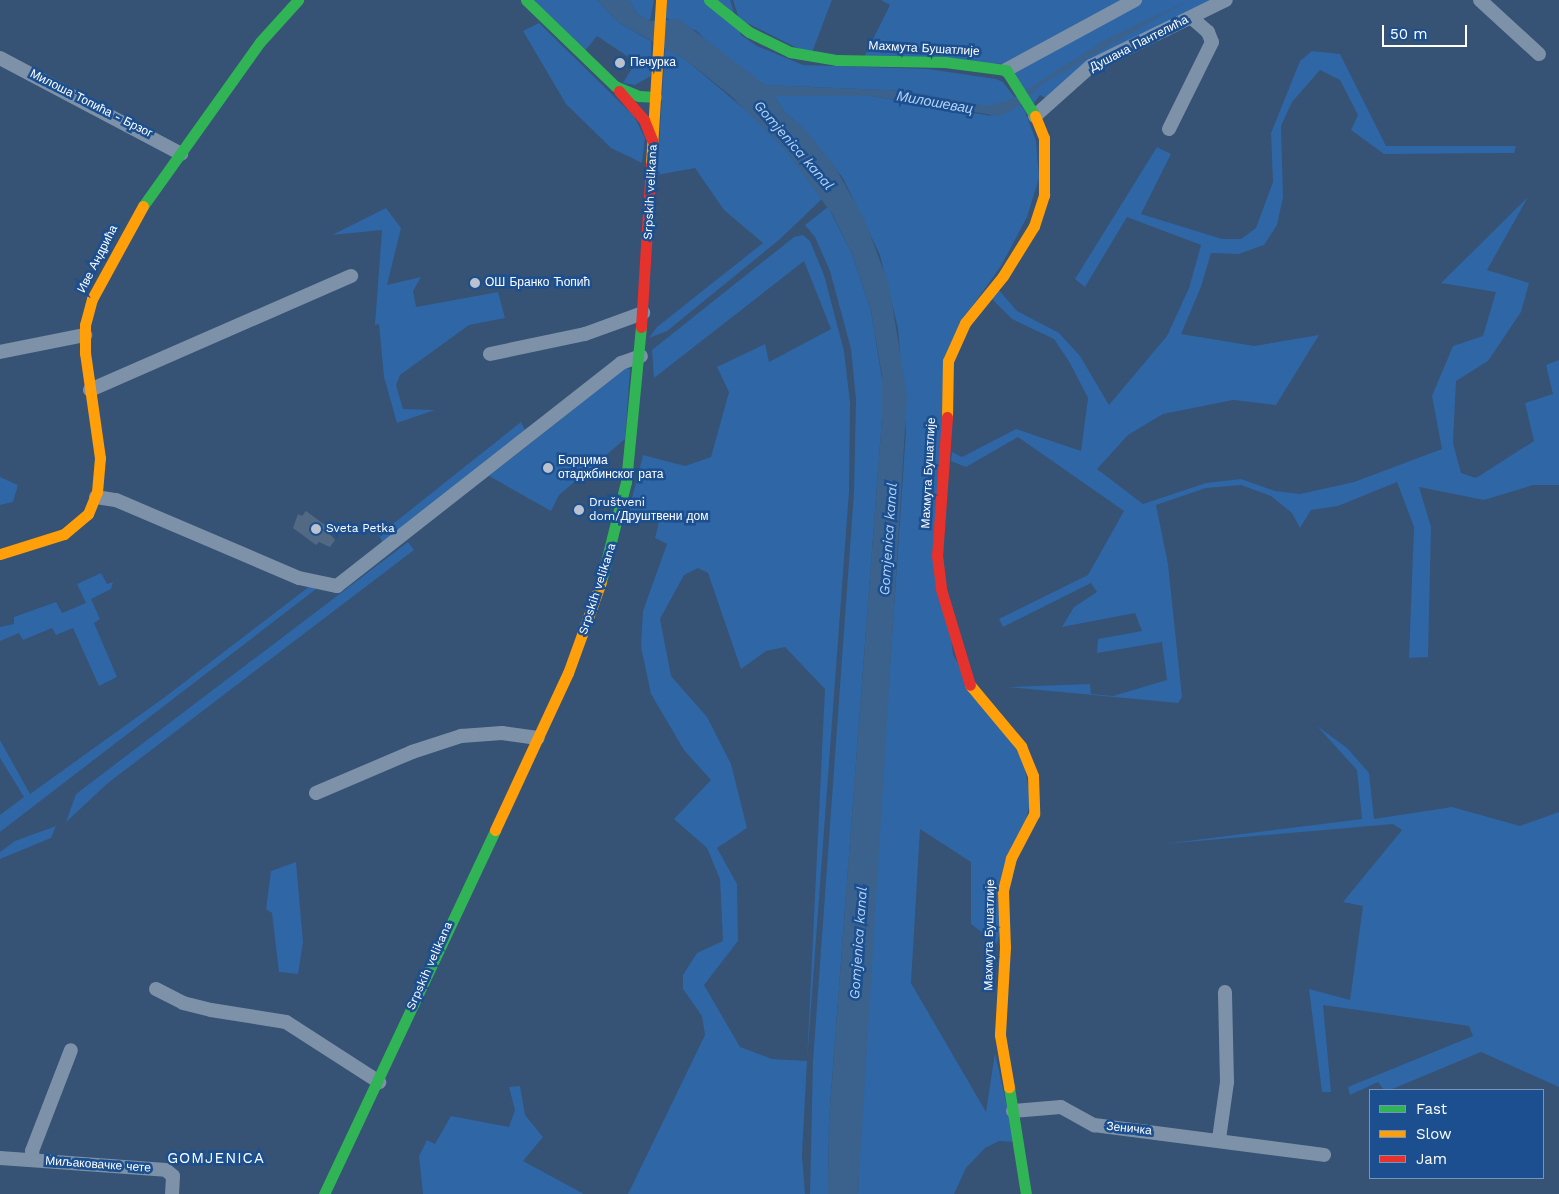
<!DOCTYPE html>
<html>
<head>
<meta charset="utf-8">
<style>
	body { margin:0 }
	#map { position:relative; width:1559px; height:1194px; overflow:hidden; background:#365274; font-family:"Work Sans",sans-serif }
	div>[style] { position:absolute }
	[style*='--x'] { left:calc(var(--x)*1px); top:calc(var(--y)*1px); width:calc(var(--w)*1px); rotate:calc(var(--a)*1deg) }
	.green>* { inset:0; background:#2f66a5 }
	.water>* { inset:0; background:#3b618d }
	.building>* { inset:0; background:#526984 }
	.street>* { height:14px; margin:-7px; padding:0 7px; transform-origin:7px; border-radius:7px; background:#7d92a8 }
	.fast>* { height:11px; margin:-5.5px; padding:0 5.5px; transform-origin:5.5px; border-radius:5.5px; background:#30b455 }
	.slow>* { height:11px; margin:-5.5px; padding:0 5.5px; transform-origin:5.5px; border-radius:5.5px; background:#ff9f0a }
	.jam>* { height:11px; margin:-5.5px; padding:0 5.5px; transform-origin:5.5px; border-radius:5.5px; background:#e5322d }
	.dots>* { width:14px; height:14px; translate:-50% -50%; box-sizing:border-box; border:2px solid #1b4f8f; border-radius:50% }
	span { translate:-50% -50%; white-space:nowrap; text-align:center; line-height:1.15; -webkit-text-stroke:5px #1b4f8f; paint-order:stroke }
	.street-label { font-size:12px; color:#fff }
	.poi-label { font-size:12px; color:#fff }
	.left { translate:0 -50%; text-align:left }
	.water-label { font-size:14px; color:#b5d3f5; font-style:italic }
	.quarter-label { font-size:15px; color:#fff; letter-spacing:1px }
	.legend { position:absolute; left:1369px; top:1089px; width:175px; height:90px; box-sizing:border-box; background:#1b4f8f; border:1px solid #7695bc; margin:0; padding:6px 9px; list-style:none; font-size:15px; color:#fff }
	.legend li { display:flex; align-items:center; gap:10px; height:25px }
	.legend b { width:25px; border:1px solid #7695bc }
	.scale { position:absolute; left:1382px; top:25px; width:85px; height:22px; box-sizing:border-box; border:2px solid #fff; border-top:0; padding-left:6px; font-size:15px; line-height:18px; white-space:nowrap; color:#fff; -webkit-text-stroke:4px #1b4f8f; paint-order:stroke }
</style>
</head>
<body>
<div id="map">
	<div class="green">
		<i style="clip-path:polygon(533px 0,597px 0,618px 22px,651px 41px,651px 76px,635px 85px,623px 83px,636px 62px,597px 36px,584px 52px)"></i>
		<i style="clip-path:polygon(629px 0,654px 0,650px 21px,637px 14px)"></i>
		<i style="clip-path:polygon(667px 0,730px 0,741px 35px,757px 46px,803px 65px,928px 69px,996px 79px,1003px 82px,1025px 111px,1036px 141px,1039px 178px,1027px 217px,1001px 266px,959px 325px,937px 496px,953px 655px,1023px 760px,1031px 799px,997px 944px,971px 924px,971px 862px,920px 829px,911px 983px,986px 1112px,995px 1053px,1015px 1142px,999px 1141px,985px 1148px,966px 1168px,954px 1194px,858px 1194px,863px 1065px,906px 431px,898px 328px,880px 255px,843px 178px,800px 125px,785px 113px,775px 96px,871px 96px,992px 116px,980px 106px,906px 91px,765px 85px,712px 47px,697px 31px,666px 18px)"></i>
		<i style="clip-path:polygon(733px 0,832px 0,811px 55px,739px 19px)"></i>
		<i style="clip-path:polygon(881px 0,1127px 0,1007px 64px,863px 59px,890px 5px)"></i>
		<i style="clip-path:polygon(1141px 0,1215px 0,1079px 70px,1049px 100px,1040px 95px,1031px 107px,1012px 77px,1018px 65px)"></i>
		<i style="clip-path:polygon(539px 23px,634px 116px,645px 138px,642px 163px,611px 148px,566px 104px,523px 31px)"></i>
		<i style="clip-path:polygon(665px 48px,686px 60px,755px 118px,784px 148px,822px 199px,779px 240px,667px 331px,649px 338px,657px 327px,763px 243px,724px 210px,695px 168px,657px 175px)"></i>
		<i style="clip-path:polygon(1312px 51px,1340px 54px,1386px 146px,1516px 146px,1514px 153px,1384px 154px,1351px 130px,1358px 115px,1340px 80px,1320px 70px,1292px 102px,1281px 126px,1283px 197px,1277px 225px,1264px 245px,1239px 254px,1211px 253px,1201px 287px,1181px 334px,1254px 346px,1319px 335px,1276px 405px,1233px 400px,1163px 414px,1128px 435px,1097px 469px,1143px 504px,1206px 483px,1241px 479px,1275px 491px,1300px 494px,1354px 482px,1442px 449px,1432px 396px,1453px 346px,1483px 336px,1496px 292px,1441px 283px,1528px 197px,1487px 270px,1529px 283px,1521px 312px,1488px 361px,1456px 381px,1453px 443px,1461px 473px,1476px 478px,1534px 441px,1525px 403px,1553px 394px,1546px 365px,1559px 360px,1559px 485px,1533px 485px,1484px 500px,1419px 487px,1431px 527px,1428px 657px,1409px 658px,1414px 527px,1397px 482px,1338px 506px,1311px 510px,1300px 528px,1292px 513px,1271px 496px,1241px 485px,1206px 488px,1156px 505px,1168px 564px,1182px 697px,1178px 703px,1008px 687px,1090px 684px,1091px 694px,1113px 696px,1167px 680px,1162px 642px,1097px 653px,1098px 639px,1142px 631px,1135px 613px,1062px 627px,1074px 607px,1097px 592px,1091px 583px,1003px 627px,999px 619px,1088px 575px,1124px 511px,1018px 437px,966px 467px,951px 461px,952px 452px,962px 457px,1016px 429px,1081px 451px,1088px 398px,1070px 363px,1054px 339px,1012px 319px,991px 298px,997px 288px,1017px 311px,1059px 333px,1080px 356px,1109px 405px,1167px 336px,1189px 288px,1201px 245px,1127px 217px,1085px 287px,1075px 279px,1157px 147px,1171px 154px,1141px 214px,1222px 239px,1241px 239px,1256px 228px,1273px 182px,1271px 133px,1300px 61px)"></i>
		<i style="clip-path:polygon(828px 207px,852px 254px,871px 311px,882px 379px,882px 418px,829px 1120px,828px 1194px,810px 1194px,813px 1061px,854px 492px,856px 400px,851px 349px,830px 271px,815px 237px,805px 225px)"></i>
		<i style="clip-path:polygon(386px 208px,401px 228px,387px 285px,421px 277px,413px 291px,416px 307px,498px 292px,505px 318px,469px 325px,400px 375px,396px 385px,403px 409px,435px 410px,397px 423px,384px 377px,379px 324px,375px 325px,382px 230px,332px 235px)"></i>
		<i style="clip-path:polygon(evenodd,803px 235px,810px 241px,824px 275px,844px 351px,850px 403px,849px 492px,807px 1061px,802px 1155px,805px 1194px,628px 1194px,705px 1035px,702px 1016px,683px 989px,683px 975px,697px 953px,723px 941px,720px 879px,707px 848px,674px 819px,711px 780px,684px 750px,651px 694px,641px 647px,643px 611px,667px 544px,655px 538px,660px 518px,629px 510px,643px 455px,685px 466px,711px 457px,729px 392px,717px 367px,765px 344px,769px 362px,831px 329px,804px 261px,654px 378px,652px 350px,794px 237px,803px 235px,698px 568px,708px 573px,741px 669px,766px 651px,785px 647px,825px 689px,807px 1061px,772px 1059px,740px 1047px,704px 985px,738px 941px,737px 884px,717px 848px,747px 828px,731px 764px,707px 717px,671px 676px,660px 619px,684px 575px,698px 568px)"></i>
		<i style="clip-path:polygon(626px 368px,630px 369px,625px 439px,559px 495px,551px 511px,489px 476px)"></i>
		<i style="clip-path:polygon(521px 422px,526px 432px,383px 543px,379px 535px)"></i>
		<i style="clip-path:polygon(0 477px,18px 485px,13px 502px,0 505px)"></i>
		<i style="clip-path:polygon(408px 542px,414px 550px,108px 783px,66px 822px,76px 794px)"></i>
		<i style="clip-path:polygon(101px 573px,107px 584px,113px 582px,111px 589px,91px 599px,100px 619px,94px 623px,117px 677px,99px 686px,73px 628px,56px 635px,52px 628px,23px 640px,19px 633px,0 641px,0 627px,14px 624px,14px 617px,56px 602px,62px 613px,86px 603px,77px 584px)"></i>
		<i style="clip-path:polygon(310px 586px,316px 589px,0 832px,0 815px,24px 797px,0 758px,0 740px,30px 794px,165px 697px)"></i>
		<i style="clip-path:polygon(1317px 726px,1347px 748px,1369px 773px,1374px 819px,1452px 807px,1520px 826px,1559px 812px,1559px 1087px,1481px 1052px,1390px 1090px,1384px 1090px,1378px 1082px,1350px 1095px,1348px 1087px,1473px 1036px,1469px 1026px,1323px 1005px,1331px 1092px,1322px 1092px,1309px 989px,1350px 1000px,1363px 906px,1343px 902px,1402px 830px,1393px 824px,1164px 844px,1362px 819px,1357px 770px)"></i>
		<i style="clip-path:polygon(56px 826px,51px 838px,0 859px,0 852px,15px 841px)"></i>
		<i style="clip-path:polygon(296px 862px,303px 942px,298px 974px,279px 972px,272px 913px,266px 909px,271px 871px)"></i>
		<i style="clip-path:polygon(520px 1086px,525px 1115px,543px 1137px,523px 1161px,584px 1194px,423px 1194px,419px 1156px,427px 1140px,435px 1144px,451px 1116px,509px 1127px,515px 1110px,509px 1087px)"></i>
	</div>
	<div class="water">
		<i style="clip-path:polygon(597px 0,629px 0,637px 14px,650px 21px,679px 19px,765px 85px,906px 91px,988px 106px,1012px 99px,1105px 40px,1189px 0,1041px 85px,1018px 107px,1000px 116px,871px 96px,775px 96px,785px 113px,805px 129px,834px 165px,865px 221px,889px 285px,907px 396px,858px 1194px,828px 1194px,828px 1185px,829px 1120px,882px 418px,882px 375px,871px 311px,852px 254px,832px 214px,784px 148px,731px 96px,686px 60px,618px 22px)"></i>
	</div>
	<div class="building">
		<i style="clip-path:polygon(306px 511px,329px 528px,327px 531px,335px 540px,330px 547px,319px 542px,316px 545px,293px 528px,298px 514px,302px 516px)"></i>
	</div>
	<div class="street">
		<i style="--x:1480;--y:0;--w:80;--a:42.5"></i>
		<i style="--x:0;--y:58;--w:205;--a:27.9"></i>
		<i style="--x:1006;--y:70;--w:147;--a:-28.5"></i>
		<i style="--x:1035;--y:116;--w:75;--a:-41.8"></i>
		<i style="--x:1091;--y:66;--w:150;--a:-26.1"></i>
		<i style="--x:1169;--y:129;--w:97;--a:-63.7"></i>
		<i style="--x:1212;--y:42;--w:11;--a:-112"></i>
		<i style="--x:1208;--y:32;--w:21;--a:-139"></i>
		<i style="--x:0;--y:352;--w:87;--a:-11.3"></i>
		<i style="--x:490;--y:354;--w:97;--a:-11.9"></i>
		<i style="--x:585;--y:334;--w:62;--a:-19.9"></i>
		<i style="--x:90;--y:390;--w:285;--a:-23.6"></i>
		<i style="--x:96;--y:497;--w:20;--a:9"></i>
		<i style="--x:116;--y:500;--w:199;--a:23.1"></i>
		<i style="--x:299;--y:578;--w:39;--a:12"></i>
		<i style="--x:337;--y:586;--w:361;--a:-38.1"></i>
		<i style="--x:621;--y:363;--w:21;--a:-19"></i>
		<i style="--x:316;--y:793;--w:104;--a:-23.1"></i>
		<i style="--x:412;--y:752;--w:52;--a:-18.1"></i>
		<i style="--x:461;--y:736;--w:41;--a:-4.2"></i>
		<i style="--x:502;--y:733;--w:36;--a:8"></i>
		<i style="--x:156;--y:989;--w:30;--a:27"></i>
		<i style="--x:183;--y:1003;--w:29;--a:14"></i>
		<i style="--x:211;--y:1010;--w:76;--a:9.1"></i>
		<i style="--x:286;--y:1022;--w:111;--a:32.8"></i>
		<i style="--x:1013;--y:1111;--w:48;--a:-4.8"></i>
		<i style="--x:1061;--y:1107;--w:38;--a:29"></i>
		<i style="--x:1094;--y:1125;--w:232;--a:7.4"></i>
		<i style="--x:1219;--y:1139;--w:58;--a:-82"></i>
		<i style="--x:1227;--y:1082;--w:90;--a:-91.3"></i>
		<i style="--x:0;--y:1158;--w:166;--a:4.1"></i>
		<i style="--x:166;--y:1170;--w:9;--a:41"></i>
		<i style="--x:173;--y:1176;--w:18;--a:93"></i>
		<i style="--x:33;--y:1160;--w:9;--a:-96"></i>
		<i style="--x:32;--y:1151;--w:108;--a:-68.9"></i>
	</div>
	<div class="fast">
		<i style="--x:526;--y:0;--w:124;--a:44"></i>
		<i style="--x:615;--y:86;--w:26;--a:23"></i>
		<i style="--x:639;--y:96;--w:17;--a:3"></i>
		<i style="--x:709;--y:0;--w:51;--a:38.7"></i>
		<i style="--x:749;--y:32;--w:46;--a:26"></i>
		<i style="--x:790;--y:52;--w:48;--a:9.7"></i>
		<i style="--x:837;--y:60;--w:108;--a:1.1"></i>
		<i style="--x:945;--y:62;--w:62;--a:7.5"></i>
		<i style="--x:1006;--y:70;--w:54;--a:57.8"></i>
		<i style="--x:143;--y:206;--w:201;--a:-54.5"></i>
		<i style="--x:260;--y:42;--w:57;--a:-47.9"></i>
		<i style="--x:601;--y:582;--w:103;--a:-76"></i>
		<i style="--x:626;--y:482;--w:156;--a:-84.5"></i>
		<i style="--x:1009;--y:1087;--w:108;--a:81"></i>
		<i style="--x:324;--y:1194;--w:402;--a:-64.8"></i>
	</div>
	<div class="slow">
		<i style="--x:651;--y:164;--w:164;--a:-86.5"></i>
		<i style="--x:947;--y:417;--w:56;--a:-89"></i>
		<i style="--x:948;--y:361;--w:42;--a:-65.9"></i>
		<i style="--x:965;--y:323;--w:60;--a:-51"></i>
		<i style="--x:1003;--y:276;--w:59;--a:-58.2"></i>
		<i style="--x:1034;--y:226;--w:33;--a:-72"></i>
		<i style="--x:1044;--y:195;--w:57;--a:-90"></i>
		<i style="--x:1044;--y:138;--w:24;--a:-112"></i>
		<i style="--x:0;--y:554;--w:67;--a:-17.4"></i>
		<i style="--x:64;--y:534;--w:31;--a:-40"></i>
		<i style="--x:88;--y:514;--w:24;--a:-68"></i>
		<i style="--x:97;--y:492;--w:34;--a:-85"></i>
		<i style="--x:100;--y:458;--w:106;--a:-98.1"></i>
		<i style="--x:85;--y:353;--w:28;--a:-90"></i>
		<i style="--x:85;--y:325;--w:27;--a:-75"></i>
		<i style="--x:92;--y:299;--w:106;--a:-61.3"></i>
		<i style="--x:970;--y:685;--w:80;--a:50.1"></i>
		<i style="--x:1021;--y:746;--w:32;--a:68"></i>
		<i style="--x:1033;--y:776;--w:38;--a:88"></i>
		<i style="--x:1034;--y:814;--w:50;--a:117.6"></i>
		<i style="--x:1011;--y:858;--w:34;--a:104"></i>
		<i style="--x:1003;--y:891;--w:56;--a:88"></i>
		<i style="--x:1005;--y:947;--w:88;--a:93.3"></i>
		<i style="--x:1000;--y:1035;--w:53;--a:80.2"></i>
		<i style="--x:495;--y:830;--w:173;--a:-65.1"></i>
		<i style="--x:568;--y:673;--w:97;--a:-70.1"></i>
	</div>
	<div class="jam">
		<i style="--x:619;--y:91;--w:38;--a:49"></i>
		<i style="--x:644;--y:120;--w:22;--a:68"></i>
		<i style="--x:641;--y:327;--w:163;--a:-86.5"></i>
		<i style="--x:947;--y:417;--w:138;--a:94.1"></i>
		<i style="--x:937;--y:555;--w:34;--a:83"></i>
		<i style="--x:941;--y:589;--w:100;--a:73.2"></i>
	</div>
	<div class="dots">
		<i style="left:620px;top:63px;background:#b9c2ce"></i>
		<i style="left:475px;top:283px;background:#b9c2ce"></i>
		<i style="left:548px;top:468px;background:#b9c2ce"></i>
		<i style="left:579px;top:510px;background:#b9c2ce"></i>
		<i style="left:316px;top:529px;background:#b9c2ce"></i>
	</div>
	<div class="street-label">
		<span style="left:1139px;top:44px;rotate:-27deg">Душана Пантелића</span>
		<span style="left:924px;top:49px;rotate:3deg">Махмута Бушатлије</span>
		<span style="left:91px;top:104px;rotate:27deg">Милоша Топића - Брзог</span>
		<span style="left:651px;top:192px;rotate:-87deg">Srpskih velikana</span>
		<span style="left:98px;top:259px;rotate:-63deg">Иве Андрића</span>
		<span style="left:929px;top:473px;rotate:-87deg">Махмута Бушатлије</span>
		<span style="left:598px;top:589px;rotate:-72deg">Srpskih velikana</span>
		<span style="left:990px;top:935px;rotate:-89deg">Махмута Бушатлије</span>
		<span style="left:430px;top:966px;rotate:-66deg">Srpskih velikana</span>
		<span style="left:1129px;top:1129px;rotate:6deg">Зеничка</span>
		<span style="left:98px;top:1165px;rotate:4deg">Миљаковачке чете</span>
	</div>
	<div class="poi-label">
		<span class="left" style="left:630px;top:63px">Печурка</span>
		<span class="left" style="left:485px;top:283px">ОШ Бранко Ћопић</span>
		<span class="left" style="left:558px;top:468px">Борцима<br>отаджбинског рата</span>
		<span class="left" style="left:589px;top:510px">Društveni<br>dom/Друштвени дом</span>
		<span class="left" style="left:326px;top:529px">Sveta Petka</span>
	</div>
	<div class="water-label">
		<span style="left:935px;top:102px;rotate:10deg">Милошевац</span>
		<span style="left:794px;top:145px;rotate:49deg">Gomjenica kanal</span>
		<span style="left:888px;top:539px;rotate:-86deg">Gomjenica kanal</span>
		<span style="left:858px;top:943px;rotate:-86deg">Gomjenica kanal</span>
	</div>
	<div class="quarter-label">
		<span style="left:216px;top:1159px">GOMJENICA</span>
	</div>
	<ul class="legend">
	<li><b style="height:6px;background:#30b455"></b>Fast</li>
	<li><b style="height:6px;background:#ff9f0a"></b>Slow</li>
	<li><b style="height:6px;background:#e5322d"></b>Jam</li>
	</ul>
	<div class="scale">50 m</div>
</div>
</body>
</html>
